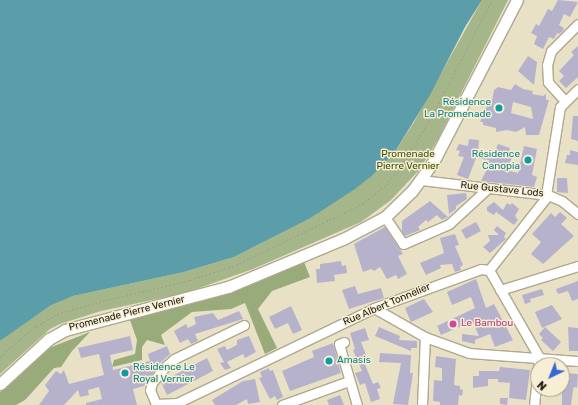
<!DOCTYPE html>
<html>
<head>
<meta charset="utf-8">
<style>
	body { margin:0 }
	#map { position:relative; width:578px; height:405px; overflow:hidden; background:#e9e1c6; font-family:Rubik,sans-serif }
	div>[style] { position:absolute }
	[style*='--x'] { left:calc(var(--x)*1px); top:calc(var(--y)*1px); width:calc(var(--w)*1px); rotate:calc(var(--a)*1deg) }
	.green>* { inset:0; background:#a5b68a }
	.forest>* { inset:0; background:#99ab7b }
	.water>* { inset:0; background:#5b9da8 }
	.building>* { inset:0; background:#b7b2cc }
	.path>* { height:1px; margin-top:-0.5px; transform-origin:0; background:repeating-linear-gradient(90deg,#a39d88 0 2px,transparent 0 4px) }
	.roads { filter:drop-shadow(1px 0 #afa88e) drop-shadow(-1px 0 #afa88e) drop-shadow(0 1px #afa88e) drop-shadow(0 -1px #afa88e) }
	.minor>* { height:9px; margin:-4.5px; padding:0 4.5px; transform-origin:4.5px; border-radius:4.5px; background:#fff }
	.major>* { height:11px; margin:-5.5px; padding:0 5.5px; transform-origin:5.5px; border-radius:5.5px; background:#fff }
	.dots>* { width:11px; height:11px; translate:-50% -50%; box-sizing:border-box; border:2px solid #f7eed3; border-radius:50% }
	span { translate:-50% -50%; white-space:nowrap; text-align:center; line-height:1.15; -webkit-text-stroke:3px #f7eed3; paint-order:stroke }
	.culture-label { font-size:10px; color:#0d838f }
	.right { translate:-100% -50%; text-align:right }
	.left { translate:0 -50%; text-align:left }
	.park-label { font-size:10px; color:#3d5205 }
	.street-label { font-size:10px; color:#1c190f }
	.hotel-label { font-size:10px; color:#b23c85 }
	.north { position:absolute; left:530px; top:357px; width:40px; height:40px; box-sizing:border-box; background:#f7eed3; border:1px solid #9f9985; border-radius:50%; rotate:223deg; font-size:11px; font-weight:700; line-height:16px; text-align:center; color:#1c190f }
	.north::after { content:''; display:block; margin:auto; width:14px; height:18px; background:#3567d6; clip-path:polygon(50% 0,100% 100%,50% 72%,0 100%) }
</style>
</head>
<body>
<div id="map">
	<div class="green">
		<i style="clip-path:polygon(482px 0,508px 0,438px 139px,420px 169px,391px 200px,361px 222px,253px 269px,185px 293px,101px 311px,60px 324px,50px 329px,0 374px,0 341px,51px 304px,73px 296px,184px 272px,234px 257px,309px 219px,373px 175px,394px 153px,414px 122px)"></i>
	</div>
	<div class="forest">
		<i style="clip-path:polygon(304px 262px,310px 277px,272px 291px,258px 309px,277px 348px,265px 354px,245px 303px,231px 309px,192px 312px,161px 335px,165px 345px,147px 340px,142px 347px,142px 360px,112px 367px,114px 360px,135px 354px,137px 340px,130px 320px,186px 305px,246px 286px)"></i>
		<i style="clip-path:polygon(90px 332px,72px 351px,61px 367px,54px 368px,25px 400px,16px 405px,0 405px,0 392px,49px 348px)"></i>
	</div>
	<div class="water">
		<i style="clip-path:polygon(0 0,482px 0,465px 27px,430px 95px,394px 153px,373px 175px,355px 189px,309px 219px,234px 257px,184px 272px,73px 296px,51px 305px,0 341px)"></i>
	</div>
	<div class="building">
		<i style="clip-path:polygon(558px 0,578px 2px,570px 17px,564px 14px,559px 25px,564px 28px,563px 31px,559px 34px,557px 33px,554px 39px,549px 37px,543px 49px,534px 44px,537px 36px,531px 33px,536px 24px,539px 26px,548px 9px,552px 11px)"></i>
		<i style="clip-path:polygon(578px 46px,578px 77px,566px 88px,559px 81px,564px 76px,559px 71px,574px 55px,571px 52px)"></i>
		<i style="clip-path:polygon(528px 56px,537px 62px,534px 85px,518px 71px)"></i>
		<i style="clip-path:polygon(evenodd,515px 84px,523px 89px,533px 91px,532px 94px,543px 96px,546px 94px,546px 100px,549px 100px,539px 135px,526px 135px,525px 127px,516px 132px,507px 130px,496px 132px,496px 128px,483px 125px,483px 122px,480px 122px,488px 104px,492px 101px,494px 90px,498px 87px,511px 90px,515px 84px,513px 102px,531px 107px,533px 119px,511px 113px,513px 102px)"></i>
		<i style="clip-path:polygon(573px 116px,578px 116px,578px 141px,571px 139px)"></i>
		<i style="clip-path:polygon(469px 139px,479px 140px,478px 151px,492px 157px,498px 144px,510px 148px,508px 153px,513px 156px,506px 170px,518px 173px,524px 146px,537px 149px,532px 175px,537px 177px,534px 187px,481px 181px,489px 165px,489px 160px,476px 158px,468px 179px,457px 175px,464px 157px,458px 156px,460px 151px,456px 150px,459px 144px,468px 146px)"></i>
		<i style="clip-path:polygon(570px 150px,578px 152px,578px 165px,565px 163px,567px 155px,570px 155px)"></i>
		<i style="clip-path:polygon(557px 178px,567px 178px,568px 193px,557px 192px)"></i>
		<i style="clip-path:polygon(466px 193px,467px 199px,456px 206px,456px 209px,449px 214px,447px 195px)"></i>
		<i style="clip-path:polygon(430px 201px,448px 217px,442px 220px,437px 215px,428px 222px,426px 220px,418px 227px,420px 230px,405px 236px,402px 232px,402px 221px)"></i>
		<i style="clip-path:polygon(494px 202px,503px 210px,507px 203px,510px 205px,512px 203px,519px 209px,515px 216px,518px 220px,514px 225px,496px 212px,494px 215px,487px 211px,487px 207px)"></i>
		<i style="clip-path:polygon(560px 212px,567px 218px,561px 224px,574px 236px,543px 264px,531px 254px,541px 242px,532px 234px,551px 213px,555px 217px)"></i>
		<i style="clip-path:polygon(476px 222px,481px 231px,466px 239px,461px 230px)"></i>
		<i style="clip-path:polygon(497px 226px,506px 233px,504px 237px,506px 239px,490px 253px,483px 247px,490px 241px,488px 235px,499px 235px,494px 230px)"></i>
		<i style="clip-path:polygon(385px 227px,403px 254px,398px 256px,407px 274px,398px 279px,396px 275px,387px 279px,380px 267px,374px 271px,371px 269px,363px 272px,354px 244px)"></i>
		<i style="clip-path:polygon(455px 234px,459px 245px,455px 246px,463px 265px,460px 267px,461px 270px,455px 272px,452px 264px,440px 265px,441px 268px,426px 275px,420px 263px,444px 253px,440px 238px)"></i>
		<i style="clip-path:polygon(341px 261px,342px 266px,346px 265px,347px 273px,334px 275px,335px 281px,317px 283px,316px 269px,320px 269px,320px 264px)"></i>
		<i style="clip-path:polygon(476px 279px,486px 308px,494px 304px,513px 340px,495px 347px,490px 334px,475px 340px,475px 344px,462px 341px,462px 334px,479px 336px,473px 323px,469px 325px,468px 323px,441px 335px,437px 326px,475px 308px,471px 297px,452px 305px,447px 292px)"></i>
		<i style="clip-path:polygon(578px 281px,578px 299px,572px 301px,568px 291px,558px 294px,556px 289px)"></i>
		<i style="clip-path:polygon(355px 286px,358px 294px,381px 288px,384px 298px,349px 309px,342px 290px)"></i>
		<i style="clip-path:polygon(542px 289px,544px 295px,530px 299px,531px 302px,525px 304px,522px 295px)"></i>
		<i style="clip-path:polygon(424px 299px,433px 312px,411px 322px,405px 308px)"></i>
		<i style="clip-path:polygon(552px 305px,562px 319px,542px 328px,535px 312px)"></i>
		<i style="clip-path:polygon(291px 306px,302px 330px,293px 334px,288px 323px,275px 329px,269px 317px)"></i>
		<i style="clip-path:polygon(239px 311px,243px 319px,195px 334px,198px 341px,191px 344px,188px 339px,180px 343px,174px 331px,186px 324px,188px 328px,196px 324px,194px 317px,213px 313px,218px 320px)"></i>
		<i style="clip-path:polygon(379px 327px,400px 336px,399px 340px,417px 341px,417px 348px,411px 348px,411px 351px,375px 336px)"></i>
		<i style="clip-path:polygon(545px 327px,561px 342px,553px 351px,541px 340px,543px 338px,539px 334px)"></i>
		<i style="clip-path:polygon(568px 327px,578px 328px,578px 351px,569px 351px)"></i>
		<i style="clip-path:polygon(365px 328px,369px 340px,361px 342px,368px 360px,364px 362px,373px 384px,378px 382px,381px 388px,377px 389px,380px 399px,371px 402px,365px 383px,360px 385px,355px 373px,362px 371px,353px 350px,355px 349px,350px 333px)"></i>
		<i style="clip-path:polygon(130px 336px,133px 350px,110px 355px,113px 370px,150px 361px,148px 354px,167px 346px,170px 354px,159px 364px,144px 386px,133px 389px,137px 405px,86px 405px,86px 403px,102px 399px,99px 387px,88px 390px,89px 395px,80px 397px,78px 390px,64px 405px,39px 405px,49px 391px,45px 385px,56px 371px,61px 374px,64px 370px,69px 384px,104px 375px,99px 354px,81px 358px,78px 348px)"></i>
		<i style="clip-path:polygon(249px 336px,256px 352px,245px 358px,243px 354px,227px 362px,231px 368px,225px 370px,220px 363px,224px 362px,217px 349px,225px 346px,227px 350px,237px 345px,237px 340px)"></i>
		<i style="clip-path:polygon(333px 343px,341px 373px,290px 391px,282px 371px,314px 357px,312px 351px)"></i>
		<i style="clip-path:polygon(380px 353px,411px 355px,410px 373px,413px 373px,408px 405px,393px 404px,401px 363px,379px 362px)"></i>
		<i style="clip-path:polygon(436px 356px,456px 359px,454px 385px,460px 386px,460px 389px,463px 390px,462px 396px,459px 395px,458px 405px,440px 405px,440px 402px,433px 401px,434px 380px,442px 381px,442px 368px,435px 367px)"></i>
		<i style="clip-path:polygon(207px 358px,213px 371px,167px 395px,161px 382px)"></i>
		<i style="clip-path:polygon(500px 367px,530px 370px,526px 400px,509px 398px,510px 383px,498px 382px,498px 379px,488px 379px,488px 386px,473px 388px,473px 376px,479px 376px,479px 371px,499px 371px)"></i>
		<i style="clip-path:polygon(269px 368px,270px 371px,273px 370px,283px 397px,277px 400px,275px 396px,270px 399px,259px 378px,262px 377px,260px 372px)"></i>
		<i style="clip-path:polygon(566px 373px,578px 374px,577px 388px,574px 387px,573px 390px,571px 405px,562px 405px,562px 374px,565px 375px)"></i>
		<i style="clip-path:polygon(255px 379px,260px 402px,248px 404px,247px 399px,236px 405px,215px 405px,212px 400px,243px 381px)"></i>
		<i style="clip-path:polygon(340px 395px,344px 405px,329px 405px,327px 400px)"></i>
		<i style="clip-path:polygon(500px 398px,508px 398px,507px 405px,500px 404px)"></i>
	</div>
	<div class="path">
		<i style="--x:411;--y:153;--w:15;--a:37"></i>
		<i style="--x:0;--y:357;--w:44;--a:-41.3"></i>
		<i style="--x:33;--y:328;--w:28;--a:-30"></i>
		<i style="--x:57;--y:314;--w:40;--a:-16"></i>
		<i style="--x:95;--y:303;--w:98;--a:-13.6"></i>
		<i style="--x:190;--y:280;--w:48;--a:-18.1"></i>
		<i style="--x:236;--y:265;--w:140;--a:-25.8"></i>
		<i style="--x:362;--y:204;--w:31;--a:-38"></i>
		<i style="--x:386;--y:185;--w:32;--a:-51"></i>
		<i style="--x:406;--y:160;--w:53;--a:-59.6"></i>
		<i style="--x:433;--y:114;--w:128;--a:-62.6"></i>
	</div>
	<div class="roads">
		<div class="minor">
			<i style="--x:565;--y:101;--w:25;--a:-132"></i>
			<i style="--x:548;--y:82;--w:17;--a:-93"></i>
			<i style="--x:547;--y:65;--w:15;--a:-74"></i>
			<i style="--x:551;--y:51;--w:38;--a:-45"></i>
			<i style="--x:421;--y:180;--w:128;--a:6.7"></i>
			<i style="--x:548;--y:195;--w:15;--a:23"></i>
			<i style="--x:562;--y:201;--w:21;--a:39"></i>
			<i style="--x:546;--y:195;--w:89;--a:-81"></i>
			<i style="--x:560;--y:107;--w:25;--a:-45"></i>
			<i style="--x:385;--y:217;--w:32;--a:56"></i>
			<i style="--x:403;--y:244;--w:50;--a:-23.5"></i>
			<i style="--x:449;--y:224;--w:52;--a:-42.6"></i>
			<i style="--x:489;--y:270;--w:100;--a:60.1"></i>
			<i style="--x:539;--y:357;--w:48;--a:95.9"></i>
			<i style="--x:489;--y:270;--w:95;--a:-51.8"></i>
			<i style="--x:500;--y:290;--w:82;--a:-17.1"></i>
			<i style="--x:374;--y:308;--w:59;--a:29.6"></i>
			<i style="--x:425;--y:337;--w:47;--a:20"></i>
			<i style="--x:469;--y:353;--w:109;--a:4.2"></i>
			<i style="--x:244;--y:325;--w:78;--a:154.1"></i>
			<i style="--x:174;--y:359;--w:13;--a:138"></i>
			<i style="--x:164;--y:368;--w:19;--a:129"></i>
			<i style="--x:152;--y:383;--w:7;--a:106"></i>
			<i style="--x:150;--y:390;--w:15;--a:67"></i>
			<i style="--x:156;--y:404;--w:21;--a:-3"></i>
			<i style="--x:177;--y:403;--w:219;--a:-25.7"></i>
			<i style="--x:374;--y:308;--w:114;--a:-20"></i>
			<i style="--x:481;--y:269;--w:8;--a:7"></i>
			<i style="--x:344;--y:342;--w:5;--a:158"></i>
			<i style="--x:339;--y:344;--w:64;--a:73.6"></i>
			<i style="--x:282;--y:405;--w:71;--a:-19.7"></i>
			<i style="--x:422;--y:405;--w:68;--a:-87.5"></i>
		</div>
		<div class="major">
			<i style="--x:0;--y:384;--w:67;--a:-42.6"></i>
			<i style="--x:49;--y:339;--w:18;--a:-29"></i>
			<i style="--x:65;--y:330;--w:169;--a:-14.8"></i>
			<i style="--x:228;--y:287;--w:125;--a:-22.7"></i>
			<i style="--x:343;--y:239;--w:47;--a:-27.6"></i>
			<i style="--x:385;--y:217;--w:37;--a:-44"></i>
			<i style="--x:412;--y:191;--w:36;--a:-54"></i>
			<i style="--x:433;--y:162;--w:182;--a:-62.6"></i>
		</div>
	</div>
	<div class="dots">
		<i style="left:499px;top:108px;background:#0f9aa8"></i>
		<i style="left:528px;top:160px;background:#0f9aa8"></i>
		<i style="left:453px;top:324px;background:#d1479c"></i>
		<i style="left:329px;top:361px;background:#0f9aa8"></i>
		<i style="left:125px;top:373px;background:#0f9aa8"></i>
	</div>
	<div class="culture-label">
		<span class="right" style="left:491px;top:108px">Résidence<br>La Promenade</span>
		<span class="right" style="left:520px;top:160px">Résidence<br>Canopia</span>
		<span class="left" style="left:337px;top:361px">Amasis</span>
		<span class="left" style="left:133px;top:373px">Résidence Le<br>Royal Vernier</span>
	</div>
	<div class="park-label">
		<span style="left:408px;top:160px">Promenade<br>Pierre Vernier</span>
	</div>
	<div class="street-label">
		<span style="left:502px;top:190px;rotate:6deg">Rue Gustave Lods</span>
		<span style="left:387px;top:305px;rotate:-23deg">Rue Albert Tonnelier</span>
		<span style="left:127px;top:314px;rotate:-14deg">Promenade Pierre Vernier</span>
	</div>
	<div class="hotel-label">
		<span class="left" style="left:461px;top:324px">Le Bambou</span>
	</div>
	<div class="north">N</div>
</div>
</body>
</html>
